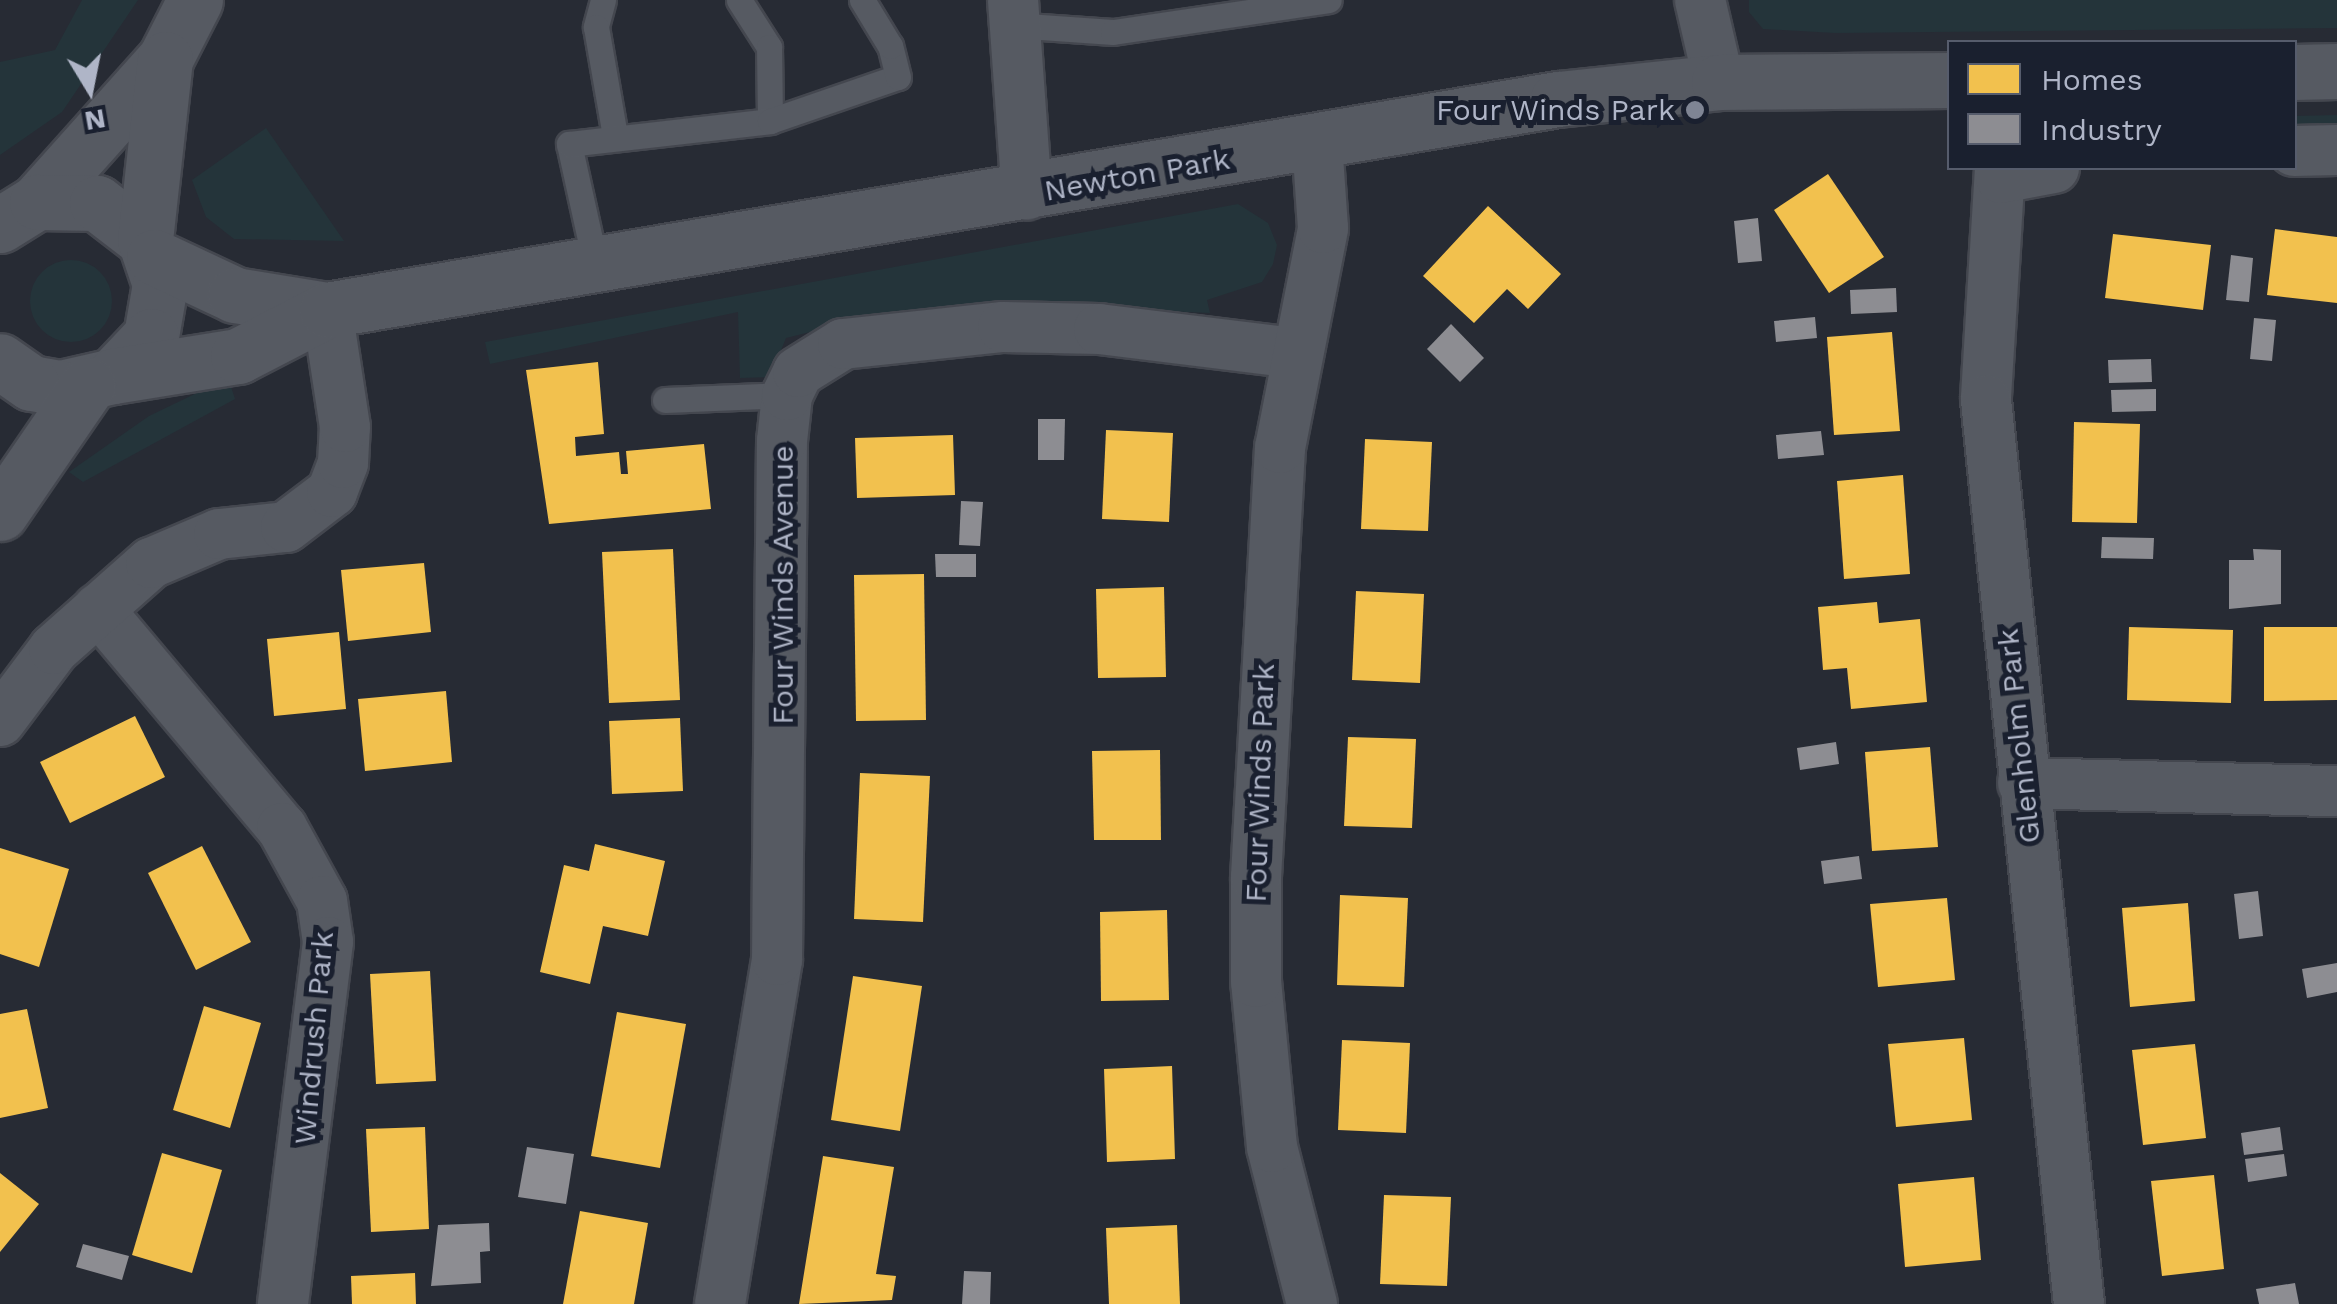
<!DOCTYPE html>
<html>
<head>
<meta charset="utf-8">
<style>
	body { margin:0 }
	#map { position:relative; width:2337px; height:1304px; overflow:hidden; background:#272b34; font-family:"Work Sans",sans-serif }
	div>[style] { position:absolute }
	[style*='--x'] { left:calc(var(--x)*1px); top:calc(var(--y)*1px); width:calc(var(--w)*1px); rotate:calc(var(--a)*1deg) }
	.green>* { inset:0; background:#24343a }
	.round { border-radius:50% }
	.homes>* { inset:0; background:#f2c14e }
	.industry>* { inset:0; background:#8d8d92 }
	.roads { filter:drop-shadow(2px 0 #44474f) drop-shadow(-2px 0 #44474f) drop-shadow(0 2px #44474f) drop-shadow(0 -2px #44474f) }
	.service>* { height:25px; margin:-12.5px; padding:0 12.5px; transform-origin:12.5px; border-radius:12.5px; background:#565a62 }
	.minor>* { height:50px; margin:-25px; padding:0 25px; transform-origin:25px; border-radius:25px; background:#565a62 }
	.tertiary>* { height:55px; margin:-27.5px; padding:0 27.5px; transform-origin:27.5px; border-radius:27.5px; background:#565a62 }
	.dots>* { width:28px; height:28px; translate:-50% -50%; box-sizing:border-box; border:5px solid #1a202f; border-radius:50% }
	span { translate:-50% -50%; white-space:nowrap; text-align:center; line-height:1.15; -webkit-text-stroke:10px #1a202f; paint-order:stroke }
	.poi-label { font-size:30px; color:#afb5c7 }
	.right { translate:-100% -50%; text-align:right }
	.street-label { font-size:30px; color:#afb5c7 }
	.legend { position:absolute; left:1947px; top:40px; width:350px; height:130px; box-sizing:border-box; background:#1a202f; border:2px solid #565c6c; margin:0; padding:12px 18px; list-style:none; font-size:30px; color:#afb5c7 }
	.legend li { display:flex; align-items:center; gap:20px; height:50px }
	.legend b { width:50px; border:2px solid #565c6c }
	.north { position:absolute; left:40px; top:40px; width:100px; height:100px; -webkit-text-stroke:8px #1a202f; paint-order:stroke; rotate:170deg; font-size:28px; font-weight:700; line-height:40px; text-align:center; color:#afb5c7 }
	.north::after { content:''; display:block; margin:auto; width:35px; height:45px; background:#afb5c7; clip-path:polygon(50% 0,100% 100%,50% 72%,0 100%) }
</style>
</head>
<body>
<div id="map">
	<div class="green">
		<i style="clip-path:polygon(82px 0,138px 0,62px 112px,0 155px,0 62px,55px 50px)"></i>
		<i style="clip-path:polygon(1749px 0,2337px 0,2337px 28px,1835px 33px,1763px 29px,1749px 12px)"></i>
		<i style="clip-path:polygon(2337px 115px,2337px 132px,2295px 133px,2294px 116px)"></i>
		<i style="clip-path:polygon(266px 128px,344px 241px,234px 239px,206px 217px,192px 180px)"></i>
		<i style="clip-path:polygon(1238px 204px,1268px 223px,1277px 245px,1273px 264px,1262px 282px,1207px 300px,1210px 313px,980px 303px,891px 312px,786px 338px,770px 377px,740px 378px,738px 312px,490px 364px,485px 342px)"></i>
		<i class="round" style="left:30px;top:260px;width:82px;height:82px"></i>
		<i style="clip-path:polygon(228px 378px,235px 399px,83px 482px,69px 472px,149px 416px)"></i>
	</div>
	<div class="homes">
		<i style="clip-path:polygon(1828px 174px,1884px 257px,1829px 293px,1774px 210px)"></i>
		<i style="clip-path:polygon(1488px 206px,1561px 274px,1528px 309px,1507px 289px,1474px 323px,1423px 276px)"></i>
		<i style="clip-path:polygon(2275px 229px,2337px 237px,2337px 303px,2267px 295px)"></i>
		<i style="clip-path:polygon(2113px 234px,2211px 245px,2203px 310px,2105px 298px)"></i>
		<i style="clip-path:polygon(1892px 332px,1900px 431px,1834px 435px,1827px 337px)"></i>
		<i style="clip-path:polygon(598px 362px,604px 434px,575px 437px,576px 456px,619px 452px,621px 474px,628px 474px,626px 451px,704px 444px,711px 509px,549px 524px,526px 370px)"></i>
		<i style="clip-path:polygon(2074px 422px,2140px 424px,2137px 523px,2072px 522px)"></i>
		<i style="clip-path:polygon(1106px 430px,1173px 433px,1169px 522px,1102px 519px)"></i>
		<i style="clip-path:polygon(953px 435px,955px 495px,857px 498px,855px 438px)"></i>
		<i style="clip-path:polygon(1365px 439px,1432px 442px,1428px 531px,1361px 529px)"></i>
		<i style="clip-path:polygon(1903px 475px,1910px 574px,1844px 579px,1837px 481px)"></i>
		<i style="clip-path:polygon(673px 549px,680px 700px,609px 703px,602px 552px)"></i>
		<i style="clip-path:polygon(424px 563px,431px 632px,348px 641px,341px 570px)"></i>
		<i style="clip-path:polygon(924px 574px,926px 720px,856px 721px,854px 575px)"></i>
		<i style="clip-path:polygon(1164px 587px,1166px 677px,1098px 678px,1096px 589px)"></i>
		<i style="clip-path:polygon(1356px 591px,1424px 594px,1420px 683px,1352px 680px)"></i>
		<i style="clip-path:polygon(1877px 602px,1879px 623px,1920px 619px,1927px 702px,1851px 709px,1847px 668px,1823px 670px,1818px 607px)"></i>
		<i style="clip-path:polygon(2129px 627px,2233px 630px,2231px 703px,2127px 700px)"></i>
		<i style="clip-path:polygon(2264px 627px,2337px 627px,2337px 700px,2264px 701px)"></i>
		<i style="clip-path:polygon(339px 632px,346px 709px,274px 716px,267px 639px)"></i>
		<i style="clip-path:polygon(446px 691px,452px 762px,365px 771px,358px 699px)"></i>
		<i style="clip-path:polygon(135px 716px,165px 777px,70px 823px,40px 762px)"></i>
		<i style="clip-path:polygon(680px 718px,683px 791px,612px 794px,609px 721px)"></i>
		<i style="clip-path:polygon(1348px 737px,1416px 739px,1412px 828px,1344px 826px)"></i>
		<i style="clip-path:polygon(1930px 747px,1938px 847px,1872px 851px,1865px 752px)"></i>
		<i style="clip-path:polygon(1160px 750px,1161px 840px,1094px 840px,1092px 751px)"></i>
		<i style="clip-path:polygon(860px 773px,930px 776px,923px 922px,854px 919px)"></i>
		<i style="clip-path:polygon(595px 844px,665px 861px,648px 936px,603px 926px,590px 984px,540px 972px,564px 865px,589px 871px)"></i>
		<i style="clip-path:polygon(202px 846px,251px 942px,196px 970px,148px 873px)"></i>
		<i style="clip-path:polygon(0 848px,69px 869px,39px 967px,0 954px)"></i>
		<i style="clip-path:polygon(1340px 895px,1408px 898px,1404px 987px,1337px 985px)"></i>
		<i style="clip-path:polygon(1947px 898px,1955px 980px,1878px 987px,1870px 904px)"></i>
		<i style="clip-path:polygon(2188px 903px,2195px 1001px,2130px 1007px,2122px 908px)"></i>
		<i style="clip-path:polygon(1167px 910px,1169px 1000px,1101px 1001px,1100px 912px)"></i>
		<i style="clip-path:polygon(430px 971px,436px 1081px,376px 1084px,370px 974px)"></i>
		<i style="clip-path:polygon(853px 976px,922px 986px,900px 1131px,831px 1120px)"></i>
		<i style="clip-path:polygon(204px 1006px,261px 1023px,230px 1128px,173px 1110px)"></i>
		<i style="clip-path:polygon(27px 1009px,48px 1108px,0 1118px,0 1014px)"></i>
		<i style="clip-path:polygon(617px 1012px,686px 1024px,660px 1168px,591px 1156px)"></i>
		<i style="clip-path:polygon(1964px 1038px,1972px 1120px,1896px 1127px,1888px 1044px)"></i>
		<i style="clip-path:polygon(1342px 1040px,1410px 1043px,1406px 1133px,1338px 1130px)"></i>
		<i style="clip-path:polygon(2195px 1044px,2206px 1138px,2143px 1145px,2132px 1050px)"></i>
		<i style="clip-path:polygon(1172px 1066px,1175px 1159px,1107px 1162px,1104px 1069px)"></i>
		<i style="clip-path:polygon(425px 1127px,429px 1229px,371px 1232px,366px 1129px)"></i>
		<i style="clip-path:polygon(162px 1153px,222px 1170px,192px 1273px,132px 1255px)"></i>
		<i style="clip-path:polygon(823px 1156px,894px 1167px,876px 1274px,896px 1276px,892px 1300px,799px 1304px)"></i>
		<i style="clip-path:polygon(0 1173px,39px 1204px,0 1252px)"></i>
		<i style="clip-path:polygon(2214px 1175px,2224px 1269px,2162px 1276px,2151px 1181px)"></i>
		<i style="clip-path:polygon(1974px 1177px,1981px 1260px,1905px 1267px,1898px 1184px)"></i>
		<i style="clip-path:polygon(1384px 1195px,1451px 1197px,1447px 1286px,1380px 1284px)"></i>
		<i style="clip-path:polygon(580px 1211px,648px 1223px,634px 1304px,563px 1304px)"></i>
		<i style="clip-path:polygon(1177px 1225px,1180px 1304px,1109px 1304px,1106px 1228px)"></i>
		<i style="clip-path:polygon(415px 1273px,416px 1304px,352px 1304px,351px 1276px)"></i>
	</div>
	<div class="industry">
		<i style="clip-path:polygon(1758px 218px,1762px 261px,1738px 263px,1734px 221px)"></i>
		<i style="clip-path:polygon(2231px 255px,2253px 258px,2249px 302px,2226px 300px)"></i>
		<i style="clip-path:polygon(1896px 288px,1897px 312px,1851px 314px,1850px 290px)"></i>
		<i style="clip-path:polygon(1815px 317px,1817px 338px,1776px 342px,1774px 321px)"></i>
		<i style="clip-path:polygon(2254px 318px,2276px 320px,2272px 361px,2250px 359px)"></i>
		<i style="clip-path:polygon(1451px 324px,1484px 358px,1460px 382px,1427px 349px)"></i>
		<i style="clip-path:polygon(2151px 359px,2152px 382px,2109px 383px,2108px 360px)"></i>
		<i style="clip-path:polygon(2156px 389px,2156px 411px,2112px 412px,2111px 390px)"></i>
		<i style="clip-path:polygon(1038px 419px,1065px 419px,1064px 460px,1038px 460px)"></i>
		<i style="clip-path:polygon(1821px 431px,1824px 455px,1778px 459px,1776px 435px)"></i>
		<i style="clip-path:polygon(961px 501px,983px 502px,980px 546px,959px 545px)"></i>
		<i style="clip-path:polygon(2102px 537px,2154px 538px,2153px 559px,2101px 558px)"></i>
		<i style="clip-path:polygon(2253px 549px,2281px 550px,2281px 604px,2229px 609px,2229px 560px,2254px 560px)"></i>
		<i style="clip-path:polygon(935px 554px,976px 554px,976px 577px,936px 577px)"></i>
		<i style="clip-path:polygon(1836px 742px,1839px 764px,1800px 770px,1797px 748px)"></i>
		<i style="clip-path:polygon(1859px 856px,1862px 879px,1824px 884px,1821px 861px)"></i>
		<i style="clip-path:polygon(2258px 891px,2263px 936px,2239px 939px,2234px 894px)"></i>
		<i style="clip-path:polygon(2337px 963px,2337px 992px,2307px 998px,2302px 969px)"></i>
		<i style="clip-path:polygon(2280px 1127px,2283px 1150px,2244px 1155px,2241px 1133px)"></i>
		<i style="clip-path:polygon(527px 1147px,574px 1154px,566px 1204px,518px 1197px)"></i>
		<i style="clip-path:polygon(2284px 1154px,2287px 1176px,2248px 1182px,2245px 1159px)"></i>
		<i style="clip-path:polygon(489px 1223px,490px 1251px,480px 1252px,481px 1283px,431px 1286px,438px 1225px)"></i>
		<i style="clip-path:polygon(83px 1244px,129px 1256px,122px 1280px,76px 1267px)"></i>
		<i style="clip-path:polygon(964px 1271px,991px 1272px,990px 1304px,962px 1304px)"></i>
		<i style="clip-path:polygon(2295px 1283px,2299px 1304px,2259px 1304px,2256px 1289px)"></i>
	</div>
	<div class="roads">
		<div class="service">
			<i style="--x:603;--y:0;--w:28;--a:105"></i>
			<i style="--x:596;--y:27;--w:111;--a:80.1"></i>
			<i style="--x:739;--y:0;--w:56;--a:57.4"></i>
			<i style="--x:769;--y:47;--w:74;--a:89.2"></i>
			<i style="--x:1012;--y:25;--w:101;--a:4"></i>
			<i style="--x:1113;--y:32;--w:218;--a:-8.4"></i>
			<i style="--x:595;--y:262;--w:121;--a:-102.4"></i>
			<i style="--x:569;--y:144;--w:202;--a:-6.5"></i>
			<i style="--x:770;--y:121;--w:135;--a:-19"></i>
			<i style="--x:898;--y:77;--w:32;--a:-104"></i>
			<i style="--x:890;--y:46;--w:54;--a:-121.3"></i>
			<i style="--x:665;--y:400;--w:122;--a:-2.3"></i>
		</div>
		<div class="minor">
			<i style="--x:1013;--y:0;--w:195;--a:85.9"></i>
			<i style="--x:1700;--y:0;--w:84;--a:77"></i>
			<i style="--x:2294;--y:151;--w:43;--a:-1.3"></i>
			<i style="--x:2000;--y:168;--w:232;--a:93.5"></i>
			<i style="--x:1986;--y:400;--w:909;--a:84.13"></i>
			<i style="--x:2001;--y:178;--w:54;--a:-10.7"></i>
			<i style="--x:98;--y:609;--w:286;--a:50"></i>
			<i style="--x:282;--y:828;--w:83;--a:61.3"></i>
			<i style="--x:322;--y:901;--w:41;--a:81.7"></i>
			<i style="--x:328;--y:942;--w:365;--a:97.1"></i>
			<i style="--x:0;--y:721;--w:90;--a:-53.1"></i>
			<i style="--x:54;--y:649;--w:130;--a:-41.6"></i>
			<i style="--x:151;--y:563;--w:74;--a:-23.1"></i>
			<i style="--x:219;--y:534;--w:67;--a:-6"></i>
			<i style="--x:286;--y:527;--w:58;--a:-37.3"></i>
			<i style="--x:332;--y:492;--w:31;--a:-69"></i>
			<i style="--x:343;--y:463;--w:36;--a:-87"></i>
			<i style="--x:345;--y:427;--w:118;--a:-98.7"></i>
			<i style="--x:2023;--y:783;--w:314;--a:1.5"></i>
			<i style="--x:720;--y:1304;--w:349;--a:-80.6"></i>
			<i style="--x:777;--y:960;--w:519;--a:-89.45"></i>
			<i style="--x:782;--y:441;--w:46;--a:-83.8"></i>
			<i style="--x:787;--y:395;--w:25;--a:-64"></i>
			<i style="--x:798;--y:372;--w:53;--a:-31.9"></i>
			<i style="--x:843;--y:344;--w:161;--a:-6.1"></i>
			<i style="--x:1003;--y:327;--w:96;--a:1.2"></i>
			<i style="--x:1099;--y:329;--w:197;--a:7"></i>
			<i style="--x:1312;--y:1304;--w:162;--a:-104.3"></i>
			<i style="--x:1272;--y:1147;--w:166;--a:-95.5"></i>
			<i style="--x:1256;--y:982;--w:105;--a:-90"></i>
			<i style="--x:1256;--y:877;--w:430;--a:-86.8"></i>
			<i style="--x:1280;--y:448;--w:224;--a:-78.9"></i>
			<i style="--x:1323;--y:228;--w:86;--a:-94"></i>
		</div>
		<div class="tertiary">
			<i style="--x:2294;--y:72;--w:43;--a:-1.3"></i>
			<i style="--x:37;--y:202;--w:192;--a:-48.2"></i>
			<i style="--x:165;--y:59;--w:66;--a:-63"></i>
			<i style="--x:0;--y:225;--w:44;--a:-31.9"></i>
			<i style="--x:37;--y:202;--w:60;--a:1"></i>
			<i style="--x:97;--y:203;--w:61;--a:37.6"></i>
			<i style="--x:145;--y:240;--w:46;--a:71.2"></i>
			<i style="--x:160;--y:284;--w:53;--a:99.8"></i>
			<i style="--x:151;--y:336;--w:55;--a:133.5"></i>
			<i style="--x:113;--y:376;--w:54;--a:167.2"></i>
			<i style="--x:60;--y:388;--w:29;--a:-170"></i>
			<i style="--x:31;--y:383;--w:38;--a:-145"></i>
			<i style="--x:145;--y:240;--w:182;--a:-83.7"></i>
			<i style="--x:154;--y:257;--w:89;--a:25.1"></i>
			<i style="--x:235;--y:295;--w:93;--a:9.3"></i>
			<i style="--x:113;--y:376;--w:127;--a:-9.1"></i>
			<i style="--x:238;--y:356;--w:100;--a:-27.3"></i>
			<i style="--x:327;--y:310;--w:1249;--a:-9.73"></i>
			<i style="--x:1558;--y:99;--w:162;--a:-6"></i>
			<i style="--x:1719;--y:82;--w:231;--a:-0.5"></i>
			<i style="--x:0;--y:513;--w:155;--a:-55.5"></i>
		</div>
	</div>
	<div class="dots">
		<i style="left:1695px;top:110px;background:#7f8594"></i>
	</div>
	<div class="poi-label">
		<span class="right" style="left:1675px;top:110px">Four Winds Park</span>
	</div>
	<div class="street-label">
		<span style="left:1137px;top:175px;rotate:-10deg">Newton Park</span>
		<span style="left:783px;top:585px;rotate:-90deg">Four Winds Avenue</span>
		<span style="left:2019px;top:736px;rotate:-96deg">Glenholm Park</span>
		<span style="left:1260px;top:783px;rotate:-88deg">Four Winds Park</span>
		<span style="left:314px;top:1038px;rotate:-85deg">Windrush Park</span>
	</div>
	<ul class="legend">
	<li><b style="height:28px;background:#f2c14e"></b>Homes</li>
	<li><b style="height:28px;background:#8d8d92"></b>Industry</li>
	</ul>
	<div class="north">N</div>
</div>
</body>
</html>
